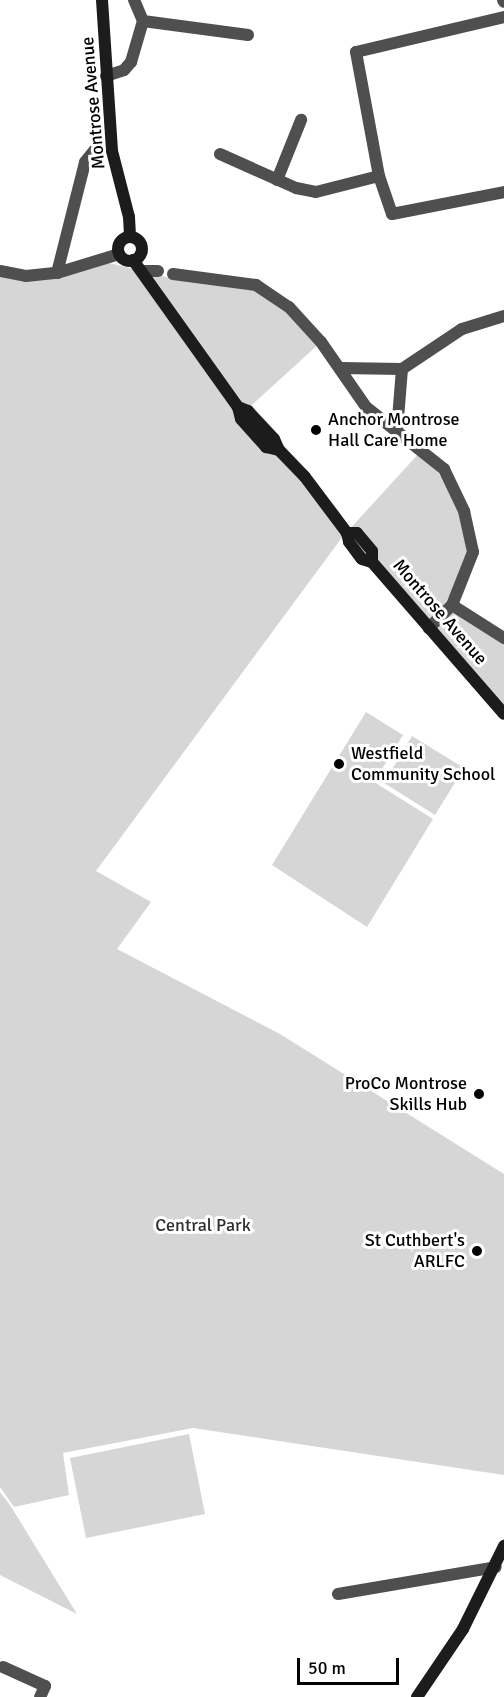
<!DOCTYPE html>
<html>
<head>
<meta charset="utf-8">
<style>
	body { margin:0 }
	#map { position:relative; width:504px; height:1697px; overflow:hidden; background:#fff; font-family:Signika,sans-serif }
	div>[style] { position:absolute }
	[style*='--x'] { left:calc(var(--x)*1px); top:calc(var(--y)*1px); width:calc(var(--w)*1px); rotate:calc(var(--a)*1deg) }
	.green>* { inset:0; background:#d6d6d6 }
	.street>* { height:12px; margin:-6px; padding:0 6px; transform-origin:6px; border-radius:6px; background:#4f4f4f }
	.secondary>* { height:12px; margin:-6px; padding:0 6px; transform-origin:6px; border-radius:6px; background:#1c1c1c }
	.secondary>.ring { margin:-6px; padding:0; box-sizing:content-box; background:none; border:12px solid #1c1c1c; border-radius:50% }
	.dots>* { width:16px; height:16px; translate:-50% -50%; box-sizing:border-box; border:3px solid #fff; border-radius:50% }
	span { translate:-50% -50%; white-space:nowrap; text-align:center; line-height:1.15; -webkit-text-stroke:6px #fff; paint-order:stroke }
	.street-label { font-size:18px; color:#000 }
	.poi-label { font-size:18px; color:#000 }
	.left { translate:0 -50%; text-align:left }
	.right { translate:-100% -50%; text-align:right }
	.park-label { font-size:18px; color:#2d2d2d }
	.scale { position:absolute; left:297px; top:1658px; width:102px; height:27px; box-sizing:border-box; border:3px solid #000; border-top:0; padding-left:8px; font-size:18px; line-height:21px; white-space:nowrap; color:#000; -webkit-text-stroke:4px #fff; paint-order:stroke }
</style>
</head>
<body>
<div id="map">
	<div class="green">
		<i style="clip-path:polygon(105px 262px,187px 282px,256px 285px,321px 342px,243px 413px,347px 532px,421px 451px,458px 498px,469px 566px,431px 625px,452px 605px,504px 639px,504px 717px,346px 532px,96px 871px,151px 902px,117px 949px,280px 1034px,504px 1174px,504px 1475px,193px 1428px,63px 1453px,69px 1495px,14px 1507px,0 1487px,0 265px,40px 275px)"></i>
		<i style="clip-path:polygon(366px 712px,403px 735px,374px 782px,433px 819px,367px 927px,272px 865px)"></i>
		<i style="clip-path:polygon(412px 736px,464px 768px,435px 815px,384px 783px)"></i>
		<i style="clip-path:polygon(189px 1434px,205px 1514px,86px 1538px,70px 1458px)"></i>
		<i style="clip-path:polygon(0 1492px,10px 1505px,77px 1614px,0 1575px)"></i>
	</div>
	<div class="street">
		<i style="--x:503;--y:0;--w:2;--a:63"></i>
		<i style="--x:504;--y:17;--w:152;--a:166.7"></i>
		<i style="--x:356;--y:52;--w:126;--a:79.5"></i>
		<i style="--x:379;--y:176;--w:40;--a:71.1"></i>
		<i style="--x:392;--y:214;--w:114;--a:-11.1"></i>
		<i style="--x:143;--y:21;--w:106;--a:7.6"></i>
		<i style="--x:106;--y:76;--w:19;--a:-18"></i>
		<i style="--x:124;--y:70;--w:11;--a:-49"></i>
		<i style="--x:131;--y:62;--w:43;--a:-73.7"></i>
		<i style="--x:143;--y:21;--w:23;--a:-113"></i>
		<i style="--x:220;--y:154;--w:83;--a:24.1"></i>
		<i style="--x:296;--y:188;--w:20;--a:11"></i>
		<i style="--x:316;--y:192;--w:65;--a:-14.3"></i>
		<i style="--x:277;--y:180;--w:65;--a:-68.2"></i>
		<i style="--x:0;--y:271;--w:26;--a:11"></i>
		<i style="--x:26;--y:276;--w:31;--a:-6"></i>
		<i style="--x:57;--y:273;--w:65;--a:-17"></i>
		<i style="--x:144;--y:271;--w:14;--a:0"></i>
		<i style="--x:57;--y:273;--w:114;--a:-75.8"></i>
		<i style="--x:85;--y:162;--w:19;--a:-51"></i>
		<i style="--x:173;--y:274;--w:84;--a:7.5"></i>
		<i style="--x:256;--y:285;--w:40;--a:34"></i>
		<i style="--x:289;--y:307;--w:47;--a:47.6"></i>
		<i style="--x:321;--y:342;--w:79;--a:55.3"></i>
		<i style="--x:366;--y:407;--w:100;--a:38.5"></i>
		<i style="--x:444;--y:469;--w:47;--a:64.5"></i>
		<i style="--x:464;--y:511;--w:42;--a:77.6"></i>
		<i style="--x:473;--y:552;--w:57;--a:111.6"></i>
		<i style="--x:452;--y:605;--w:33;--a:135"></i>
		<i style="--x:341;--y:368;--w:61;--a:0.9"></i>
		<i style="--x:397;--y:431;--w:62;--a:-85.4"></i>
		<i style="--x:402;--y:369;--w:72;--a:-33.7"></i>
		<i style="--x:462;--y:329;--w:44;--a:-17.2"></i>
		<i style="--x:452;--y:605;--w:62;--a:32.4"></i>
		<i style="--x:338;--y:1594;--w:160;--a:-9.7"></i>
		<i style="--x:3;--y:1667;--w:46;--a:24.3"></i>
		<i style="--x:45;--y:1686;--w:12;--a:114"></i>
	</div>
	<div class="secondary">
		<i style="--x:102;--y:0;--w:151;--a:86.2"></i>
		<i style="--x:112;--y:151;--w:68;--a:75.6"></i>
		<i style="--x:129;--y:217;--w:20;--a:87"></i>
		<i class="ring" style="left:118px;top:237px;width:12px;height:12px"></i>
		<i style="--x:133;--y:260;--w:181;--a:54.5"></i>
		<i style="--x:238;--y:407;--w:12;--a:76"></i>
		<i style="--x:241;--y:419;--w:38;--a:48"></i>
		<i style="--x:266;--y:447;--w:13;--a:13"></i>
		<i style="--x:238;--y:407;--w:11;--a:22"></i>
		<i style="--x:248;--y:411;--w:38;--a:47"></i>
		<i style="--x:274;--y:439;--w:12;--a:66"></i>
		<i style="--x:279;--y:450;--w:37;--a:46"></i>
		<i style="--x:305;--y:477;--w:70;--a:53.1"></i>
		<i style="--x:347;--y:533;--w:9;--a:77"></i>
		<i style="--x:349;--y:542;--w:21;--a:53"></i>
		<i style="--x:362;--y:559;--w:10;--a:17"></i>
		<i style="--x:372;--y:562;--w:201;--a:49"></i>
		<i style="--x:347;--y:533;--w:10;--a:0"></i>
		<i style="--x:357;--y:533;--w:23;--a:50"></i>
		<i style="--x:372;--y:551;--w:11;--a:90"></i>
		<i style="--x:417;--y:1697;--w:82;--a:-55.9"></i>
		<i style="--x:463;--y:1629;--w:93;--a:-63.7"></i>
	</div>
	<div class="dots">
		<i style="left:316px;top:430px;background:#000"></i>
		<i style="left:339px;top:764px;background:#000"></i>
		<i style="left:479px;top:1094px;background:#000"></i>
		<i style="left:477px;top:1251px;background:#000"></i>
	</div>
	<div class="street-label">
		<span style="left:93px;top:103px;rotate:-95deg">Montrose Avenue</span>
		<span style="left:440px;top:612px;rotate:49deg">Montrose Avenue</span>
	</div>
	<div class="poi-label">
		<span class="left" style="left:328px;top:430px">Anchor Montrose<br>Hall Care Home</span>
		<span class="left" style="left:351px;top:764px">Westfield<br>Community School</span>
		<span class="right" style="left:467px;top:1094px">ProCo Montrose<br>Skills Hub</span>
		<span class="right" style="left:465px;top:1251px">St Cuthbert's<br>ARLFC</span>
	</div>
	<div class="park-label">
		<span style="left:203px;top:1225px">Central Park</span>
	</div>
	<div class="scale">50 m</div>
</div>
</body>
</html>
